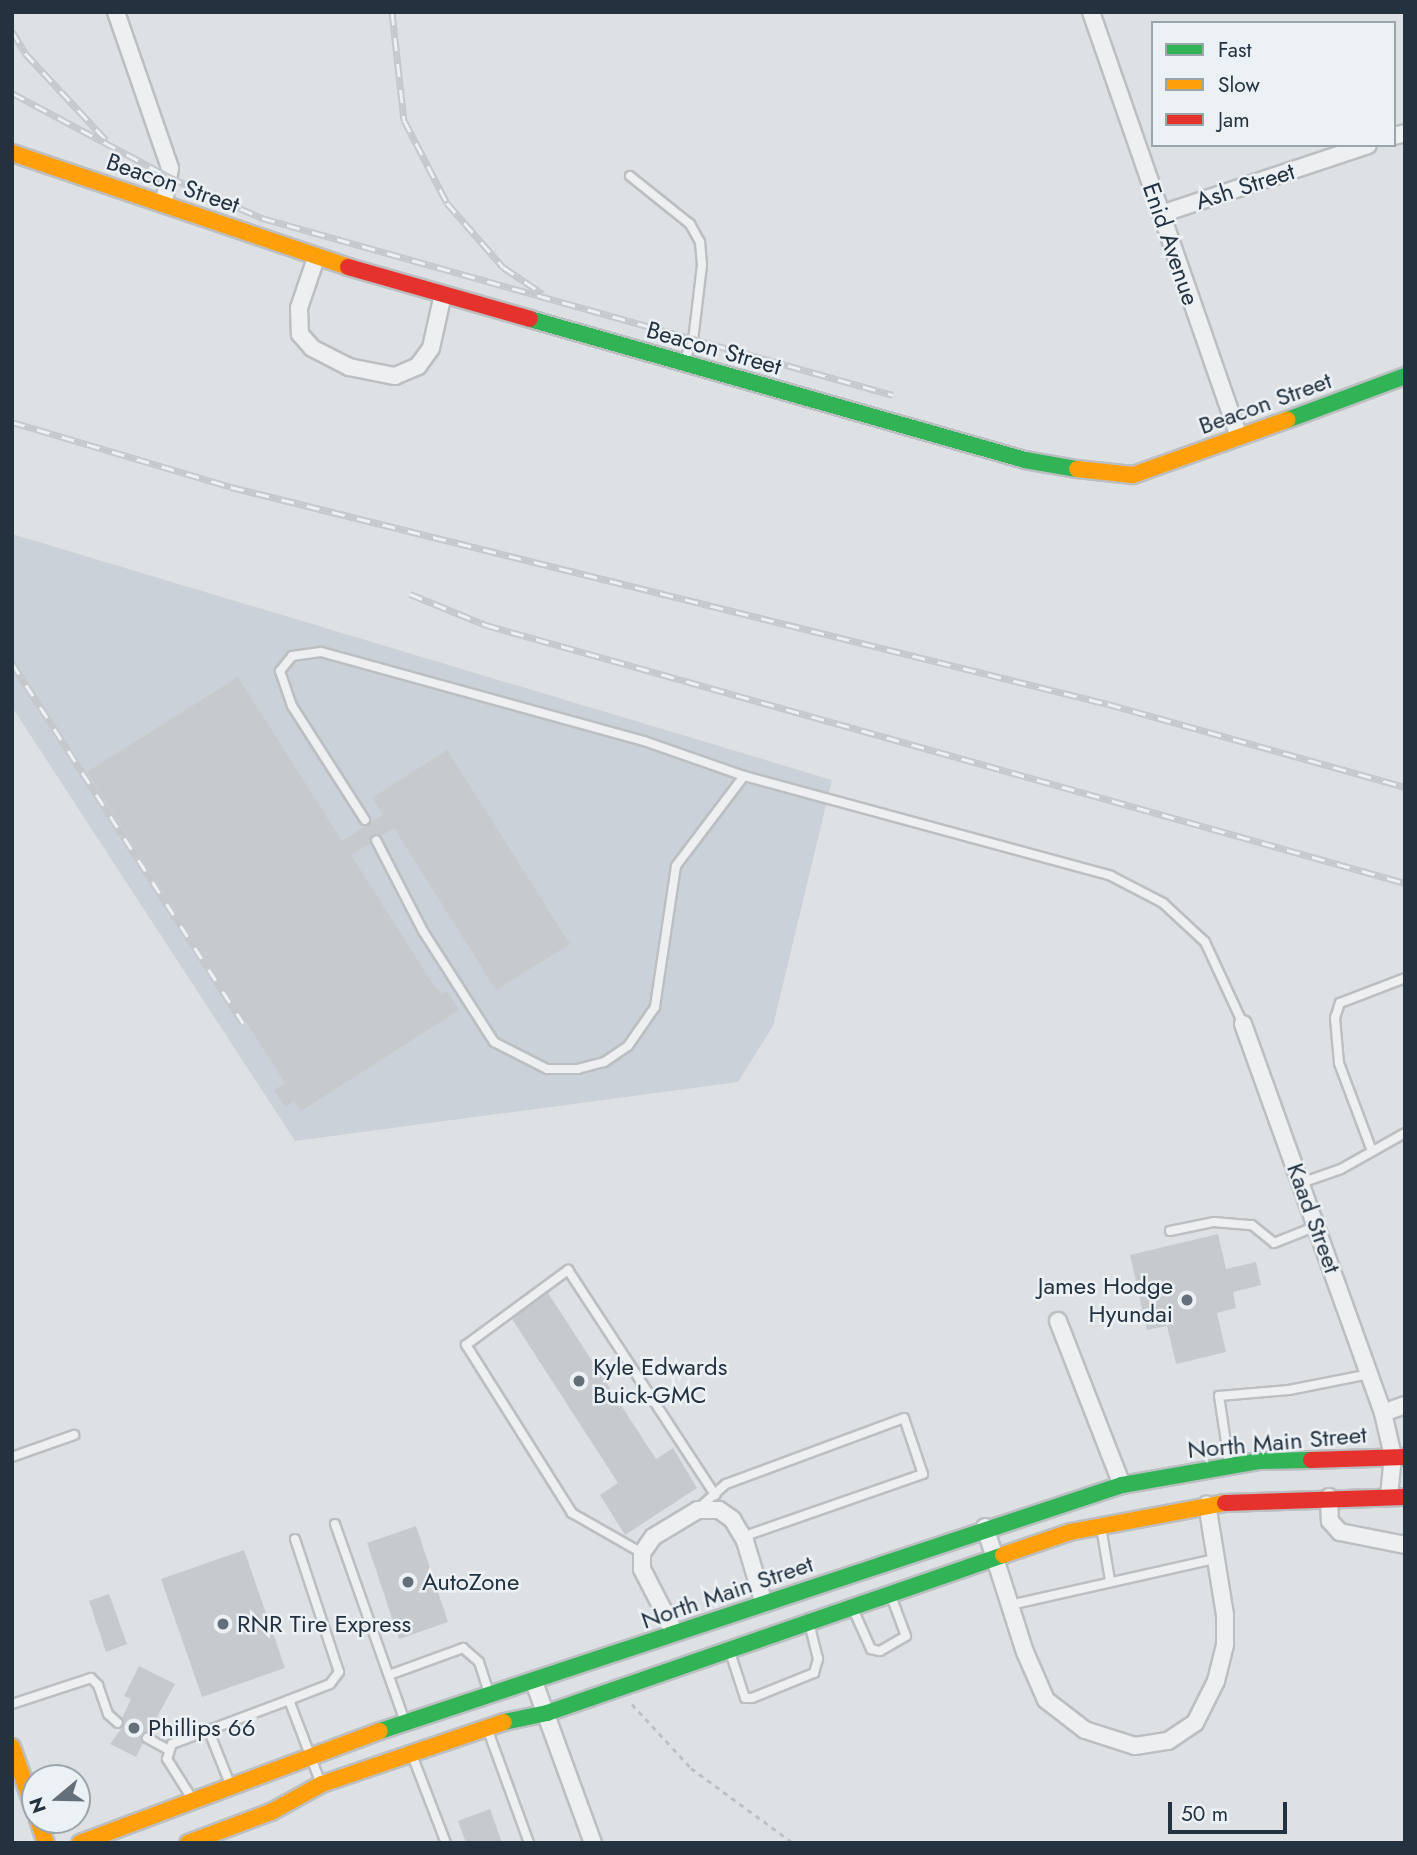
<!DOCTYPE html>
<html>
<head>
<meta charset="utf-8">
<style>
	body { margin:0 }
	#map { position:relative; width:1417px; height:1855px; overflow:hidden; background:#dee1e4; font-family:Jost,sans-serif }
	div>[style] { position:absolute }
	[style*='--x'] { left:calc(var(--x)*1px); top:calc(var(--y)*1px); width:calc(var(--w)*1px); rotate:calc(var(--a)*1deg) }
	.built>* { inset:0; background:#cbd1d8 }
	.building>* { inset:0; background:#c6cacd }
	.path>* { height:2.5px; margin-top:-1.25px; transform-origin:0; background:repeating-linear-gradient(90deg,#bdc1c4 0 5px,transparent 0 10px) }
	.roads { filter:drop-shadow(2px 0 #bcbfc2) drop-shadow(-2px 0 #bcbfc2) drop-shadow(0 2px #bcbfc2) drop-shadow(0 -2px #bcbfc2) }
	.lane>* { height:8px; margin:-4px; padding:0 4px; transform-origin:4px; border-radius:4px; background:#edeff1 }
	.street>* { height:16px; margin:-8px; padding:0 8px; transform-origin:8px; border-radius:8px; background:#edeff1 }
	.fast>* { height:16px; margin:-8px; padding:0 8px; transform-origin:8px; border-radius:8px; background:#30b455 }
	.slow>* { height:16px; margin:-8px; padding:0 8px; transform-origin:8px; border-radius:8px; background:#ff9f0a }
	.jam>* { height:16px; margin:-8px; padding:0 8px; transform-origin:8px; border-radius:8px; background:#e5322d }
	.rail>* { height:7px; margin-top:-3.5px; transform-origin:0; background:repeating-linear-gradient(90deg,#ebf1f5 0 13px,#c6c9cc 0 26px); box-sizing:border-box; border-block:2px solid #c6c9cc }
	.dots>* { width:19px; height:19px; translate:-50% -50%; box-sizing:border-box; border:4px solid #ebf1f5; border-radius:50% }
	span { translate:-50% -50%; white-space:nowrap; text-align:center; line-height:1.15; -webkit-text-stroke:5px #ebf1f5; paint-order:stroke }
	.street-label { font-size:24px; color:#24323f }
	.poi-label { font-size:24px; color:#24323f }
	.right { translate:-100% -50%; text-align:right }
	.left { translate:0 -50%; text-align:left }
	.frame { position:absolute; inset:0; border:14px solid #24323f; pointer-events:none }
	.legend { position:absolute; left:1151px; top:21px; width:245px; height:126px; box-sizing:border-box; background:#ebf1f5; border:2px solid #9ba5ac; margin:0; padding:9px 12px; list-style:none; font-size:21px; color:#24323f }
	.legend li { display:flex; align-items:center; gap:14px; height:35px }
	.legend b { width:35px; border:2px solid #9ba5ac }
	.north { position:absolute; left:21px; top:1764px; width:70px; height:70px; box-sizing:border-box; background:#ebf1f5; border:2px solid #9ba5ac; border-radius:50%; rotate:251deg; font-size:19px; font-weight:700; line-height:28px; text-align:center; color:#24323f }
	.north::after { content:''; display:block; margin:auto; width:24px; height:32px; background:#656f79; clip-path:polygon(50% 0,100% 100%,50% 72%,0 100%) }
	.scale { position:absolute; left:1168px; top:1802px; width:119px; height:32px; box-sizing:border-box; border:4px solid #24323f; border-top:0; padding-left:9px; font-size:21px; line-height:24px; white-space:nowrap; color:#24323f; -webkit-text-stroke:5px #ebf1f5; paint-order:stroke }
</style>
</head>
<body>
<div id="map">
	<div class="built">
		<i style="clip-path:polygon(12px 534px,832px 780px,773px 1026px,738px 1082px,295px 1141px,12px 707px)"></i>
	</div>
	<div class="building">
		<i style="clip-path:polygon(238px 677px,342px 841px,383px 815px,372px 798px,447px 750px,570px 944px,496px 990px,394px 828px,381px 836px,372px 835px,370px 843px,351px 855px,432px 983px,442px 994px,447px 991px,459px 1010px,301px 1111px,294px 1101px,285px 1107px,274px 1090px,285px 1083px,87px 772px)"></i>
		<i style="clip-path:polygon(1218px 1234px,1226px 1269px,1256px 1262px,1261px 1285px,1233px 1292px,1236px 1308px,1217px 1313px,1226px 1352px,1176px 1364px,1167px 1326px,1147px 1330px,1130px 1255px)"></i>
		<i style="clip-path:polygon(548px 1293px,656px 1459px,673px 1448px,697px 1488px,625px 1535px,600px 1495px,618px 1483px,512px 1319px)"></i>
		<i style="clip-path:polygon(416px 1526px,448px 1622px,399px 1639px,367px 1543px)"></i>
		<i style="clip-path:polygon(244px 1550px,285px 1668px,202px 1697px,161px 1579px)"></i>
		<i style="clip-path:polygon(109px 1594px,127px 1644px,106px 1652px,89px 1601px)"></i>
		<i style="clip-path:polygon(139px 1666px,175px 1684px,149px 1732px,141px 1735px,143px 1743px,136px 1757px,110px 1744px,124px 1725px,122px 1718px,131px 1699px,124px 1696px)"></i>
		<i style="clip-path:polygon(490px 1809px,502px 1843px,466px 1843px,458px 1821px)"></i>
	</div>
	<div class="path">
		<i style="--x:632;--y:1704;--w:87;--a:47.3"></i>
		<i style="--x:691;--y:1768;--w:127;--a:36.3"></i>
	</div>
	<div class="roads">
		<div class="lane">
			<i style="--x:630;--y:176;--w:77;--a:38.7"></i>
			<i style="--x:690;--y:224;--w:21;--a:61"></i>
			<i style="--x:700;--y:242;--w:23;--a:85"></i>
			<i style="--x:702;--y:265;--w:77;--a:96.8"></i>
			<i style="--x:693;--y:341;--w:21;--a:115"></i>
			<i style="--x:744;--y:776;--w:380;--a:15.2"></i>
			<i style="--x:1111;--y:876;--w:59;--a:27.4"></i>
			<i style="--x:1163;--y:903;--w:57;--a:42.9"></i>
			<i style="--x:1205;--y:942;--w:90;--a:65.1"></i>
			<i style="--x:365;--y:820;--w:135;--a:-122.6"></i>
			<i style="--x:292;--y:706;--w:37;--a:-109"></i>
			<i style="--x:280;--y:671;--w:19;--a:-51"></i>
			<i style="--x:292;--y:656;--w:29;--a:-8"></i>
			<i style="--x:321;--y:652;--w:335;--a:15.4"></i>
			<i style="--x:644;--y:741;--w:106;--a:19.3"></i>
			<i style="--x:744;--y:776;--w:113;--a:127.1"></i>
			<i style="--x:676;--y:866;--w:143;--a:98.5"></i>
			<i style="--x:655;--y:1007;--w:47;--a:124.7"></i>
			<i style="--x:628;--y:1046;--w:29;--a:146"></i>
			<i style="--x:604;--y:1062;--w:27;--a:165"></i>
			<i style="--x:578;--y:1069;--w:31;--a:180"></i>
			<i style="--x:547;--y:1069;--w:59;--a:-153"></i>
			<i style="--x:494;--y:1042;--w:132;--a:-122.6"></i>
			<i style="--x:423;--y:931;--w:102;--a:-117.3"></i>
			<i style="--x:1372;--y:1151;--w:94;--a:-110.6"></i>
			<i style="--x:1339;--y:1063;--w:45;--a:-95.1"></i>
			<i style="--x:1335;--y:1018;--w:16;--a:-72"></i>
			<i style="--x:1340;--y:1003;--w:70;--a:-21"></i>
			<i style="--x:1301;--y:1183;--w:42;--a:-19.3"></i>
			<i style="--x:1341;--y:1169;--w:73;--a:-29.4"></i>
			<i style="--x:1170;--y:1231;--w:45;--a:-11.6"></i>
			<i style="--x:1214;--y:1222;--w:38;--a:5"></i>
			<i style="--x:1252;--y:1225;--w:28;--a:39"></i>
			<i style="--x:1274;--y:1243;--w:46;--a:-21.6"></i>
			<i style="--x:12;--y:1457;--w:66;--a:-19.5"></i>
			<i style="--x:1229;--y:1462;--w:67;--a:-98.6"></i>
			<i style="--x:1219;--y:1396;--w:70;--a:-4.9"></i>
			<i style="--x:1289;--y:1390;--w:83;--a:-11.2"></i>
			<i style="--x:699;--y:1508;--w:36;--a:-42"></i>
			<i style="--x:726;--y:1484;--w:190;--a:-20.3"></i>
			<i style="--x:904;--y:1418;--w:59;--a:71.3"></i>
			<i style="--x:923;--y:1474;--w:192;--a:160.8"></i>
			<i style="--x:335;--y:1524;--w:207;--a:70.5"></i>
			<i style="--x:1101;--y:1527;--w:54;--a:80.4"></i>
			<i style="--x:295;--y:1539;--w:140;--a:71.7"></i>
			<i style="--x:339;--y:1672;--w:15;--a:127"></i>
			<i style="--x:330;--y:1684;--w:44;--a:158.7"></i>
			<i style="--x:289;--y:1700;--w:87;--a:69.1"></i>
			<i style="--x:642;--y:1553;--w:81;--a:-150.3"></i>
			<i style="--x:572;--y:1513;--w:199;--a:-122.2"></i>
			<i style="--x:466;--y:1345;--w:127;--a:-36.3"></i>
			<i style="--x:568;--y:1270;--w:269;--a:56.8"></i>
			<i style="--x:1010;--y:1605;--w:209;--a:-12.7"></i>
			<i style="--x:853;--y:1609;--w:44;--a:65.8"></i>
			<i style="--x:871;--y:1649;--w:9;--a:13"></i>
			<i style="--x:880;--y:1651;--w:30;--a:-30"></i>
			<i style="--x:906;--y:1636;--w:43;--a:-110.6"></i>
			<i style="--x:730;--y:1652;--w:48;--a:71.9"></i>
			<i style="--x:745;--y:1698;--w:7;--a:0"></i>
			<i style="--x:752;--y:1698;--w:67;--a:-22"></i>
			<i style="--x:814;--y:1673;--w:15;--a:-74"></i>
			<i style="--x:818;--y:1659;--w:36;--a:-104"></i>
			<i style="--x:389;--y:1675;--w:79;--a:-20"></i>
			<i style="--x:463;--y:1648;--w:21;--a:41"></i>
			<i style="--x:479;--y:1662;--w:33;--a:72"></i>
			<i style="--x:12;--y:1704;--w:83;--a:-18.2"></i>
			<i style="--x:91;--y:1678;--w:10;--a:45"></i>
			<i style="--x:98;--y:1685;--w:31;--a:71"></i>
			<i style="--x:108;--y:1714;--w:13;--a:42"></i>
			<i style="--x:487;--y:1728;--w:122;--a:69.9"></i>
			<i style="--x:208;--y:1729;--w:59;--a:68.2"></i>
			<i style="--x:147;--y:1738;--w:25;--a:29"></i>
			<i style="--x:412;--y:1755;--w:94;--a:68.9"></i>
			<i style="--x:191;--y:1797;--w:45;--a:-122.3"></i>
			<i style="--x:167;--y:1759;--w:16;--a:-72"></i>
			<i style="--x:172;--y:1744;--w:125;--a:-20.6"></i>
		</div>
		<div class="street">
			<i style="--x:116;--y:12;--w:165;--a:70.9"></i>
			<i style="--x:170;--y:168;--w:36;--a:100"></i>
			<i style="--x:1091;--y:12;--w:448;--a:70.8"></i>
			<i style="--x:1394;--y:136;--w:11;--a:-15"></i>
			<i style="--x:1161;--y:214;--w:218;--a:-18.4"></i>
			<i style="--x:316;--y:258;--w:53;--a:108.8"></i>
			<i style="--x:299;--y:308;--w:26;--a:88"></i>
			<i style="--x:300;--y:334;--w:18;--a:49"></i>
			<i style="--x:312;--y:348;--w:42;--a:27.2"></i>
			<i style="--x:349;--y:367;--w:47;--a:11.1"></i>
			<i style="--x:395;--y:376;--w:25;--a:-23"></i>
			<i style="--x:418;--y:366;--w:22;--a:-54"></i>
			<i style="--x:431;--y:348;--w:55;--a:-77.5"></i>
			<i style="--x:1243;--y:1024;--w:413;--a:70.2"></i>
			<i style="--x:1383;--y:1413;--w:44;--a:76.9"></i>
			<i style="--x:1393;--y:1456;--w:40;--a:95.7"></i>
			<i style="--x:1058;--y:1321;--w:176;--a:68.7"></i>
			<i style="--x:1383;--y:1413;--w:23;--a:-20"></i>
			<i style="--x:1329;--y:1497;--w:24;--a:88"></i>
			<i style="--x:1330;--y:1521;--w:15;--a:48"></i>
			<i style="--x:1340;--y:1532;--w:66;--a:11.3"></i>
			<i style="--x:985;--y:1527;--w:131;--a:72.3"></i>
			<i style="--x:1025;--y:1652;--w:52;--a:66.4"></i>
			<i style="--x:1046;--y:1700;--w:49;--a:37.6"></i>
			<i style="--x:1085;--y:1730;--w:52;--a:17.7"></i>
			<i style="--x:1135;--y:1746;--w:33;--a:-9"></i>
			<i style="--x:1168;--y:1741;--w:32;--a:-34"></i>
			<i style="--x:1195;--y:1723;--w:47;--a:-63.4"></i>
			<i style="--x:1216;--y:1681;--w:38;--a:-76"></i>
			<i style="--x:1225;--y:1644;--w:29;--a:-90"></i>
			<i style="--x:1225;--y:1615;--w:112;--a:-99.2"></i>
			<i style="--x:675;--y:1633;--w:72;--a:-117.3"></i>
			<i style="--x:642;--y:1569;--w:16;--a:-90"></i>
			<i style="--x:642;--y:1553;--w:19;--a:-55"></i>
			<i style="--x:653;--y:1537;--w:52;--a:-31"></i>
			<i style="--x:698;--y:1510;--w:21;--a:0"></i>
			<i style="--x:719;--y:1510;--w:16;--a:35"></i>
			<i style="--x:732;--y:1519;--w:26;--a:59"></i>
			<i style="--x:745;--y:1541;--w:66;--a:73.2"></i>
			<i style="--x:534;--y:1682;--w:171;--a:69.9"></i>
		</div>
		<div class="fast">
			<i style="--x:530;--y:319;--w:515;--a:15.9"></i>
			<i style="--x:1025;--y:460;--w:53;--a:9.8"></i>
			<i style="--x:1287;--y:420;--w:126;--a:-20.4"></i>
			<i style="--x:504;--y:1722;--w:44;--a:-11.8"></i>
			<i style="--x:547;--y:1713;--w:483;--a:-19.1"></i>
			<i style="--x:380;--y:1731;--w:782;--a:-18.34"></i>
			<i style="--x:1122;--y:1485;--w:140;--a:-9.9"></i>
			<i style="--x:1260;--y:1461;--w:51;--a:-1.1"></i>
		</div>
		<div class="slow">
			<i style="--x:12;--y:153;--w:355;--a:18.7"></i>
			<i style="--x:1077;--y:469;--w:56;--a:6.1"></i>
			<i style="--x:1133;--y:475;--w:164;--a:-19.7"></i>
			<i style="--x:1003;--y:1555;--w:71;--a:-18.9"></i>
			<i style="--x:1070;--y:1532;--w:158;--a:-10.6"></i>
			<i style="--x:12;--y:1747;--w:69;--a:70.5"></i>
			<i style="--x:38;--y:1820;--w:24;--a:71"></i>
			<i style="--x:80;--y:1843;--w:320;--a:-20.5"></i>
			<i style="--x:188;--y:1843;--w:89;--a:-20.5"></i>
			<i style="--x:271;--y:1812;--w:58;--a:-28.8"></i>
			<i style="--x:322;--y:1784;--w:192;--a:-18.8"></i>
		</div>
		<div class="jam">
			<i style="--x:348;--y:267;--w:189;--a:15.9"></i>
			<i style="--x:1311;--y:1460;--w:94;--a:-1.8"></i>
			<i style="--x:1225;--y:1503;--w:180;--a:-1.9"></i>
		</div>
	</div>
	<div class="rail">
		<i style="--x:392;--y:12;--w:109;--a:83.7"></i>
		<i style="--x:404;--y:120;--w:93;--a:62.6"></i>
		<i style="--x:447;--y:203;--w:85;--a:48.8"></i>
		<i style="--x:503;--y:267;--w:48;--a:34"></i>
		<i style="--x:12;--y:31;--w:26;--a:59"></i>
		<i style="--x:25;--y:53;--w:119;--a:47"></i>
		<i style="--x:12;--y:93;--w:178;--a:28.1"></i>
		<i style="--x:169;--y:177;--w:102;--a:23.8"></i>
		<i style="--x:262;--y:218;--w:655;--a:15.67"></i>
		<i style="--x:12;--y:422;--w:228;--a:16.5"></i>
		<i style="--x:231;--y:487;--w:903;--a:13.9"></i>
		<i style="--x:1108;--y:704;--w:308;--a:15.6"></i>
		<i style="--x:410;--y:594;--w:82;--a:22.2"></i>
		<i style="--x:486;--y:625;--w:955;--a:15.68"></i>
		<i style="--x:12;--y:663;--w:428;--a:57.3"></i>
	</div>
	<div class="dots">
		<i style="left:1187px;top:1300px;background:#656f79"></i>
		<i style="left:579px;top:1381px;background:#656f79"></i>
		<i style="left:408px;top:1582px;background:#656f79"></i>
		<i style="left:223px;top:1624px;background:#656f79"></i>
		<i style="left:134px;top:1728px;background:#656f79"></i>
	</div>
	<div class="street-label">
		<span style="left:173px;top:183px;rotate:19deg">Beacon Street</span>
		<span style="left:1245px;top:186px;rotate:-18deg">Ash Street</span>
		<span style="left:1171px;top:244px;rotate:71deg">Enid Avenue</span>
		<span style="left:714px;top:348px;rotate:16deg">Beacon Street</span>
		<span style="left:1265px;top:403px;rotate:-20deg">Beacon Street</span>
		<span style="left:1314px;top:1218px;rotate:70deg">Kaad Street</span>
		<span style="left:1277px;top:1442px;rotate:-5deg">North Main Street</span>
		<span style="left:727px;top:1592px;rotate:-19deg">North Main Street</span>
	</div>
	<div class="poi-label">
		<span class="right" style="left:1173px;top:1300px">James Hodge<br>Hyundai</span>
		<span class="left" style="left:593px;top:1381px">Kyle Edwards<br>Buick-GMC</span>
		<span class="left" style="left:422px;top:1582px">AutoZone</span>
		<span class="left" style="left:237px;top:1624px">RNR Tire Express</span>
		<span class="left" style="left:148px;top:1728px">Phillips 66</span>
	</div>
	<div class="frame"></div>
	<ul class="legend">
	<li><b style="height:9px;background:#30b455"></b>Fast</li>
	<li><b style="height:9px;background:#ff9f0a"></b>Slow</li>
	<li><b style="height:9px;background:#e5322d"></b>Jam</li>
	</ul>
	<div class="north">N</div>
	<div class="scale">50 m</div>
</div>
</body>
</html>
